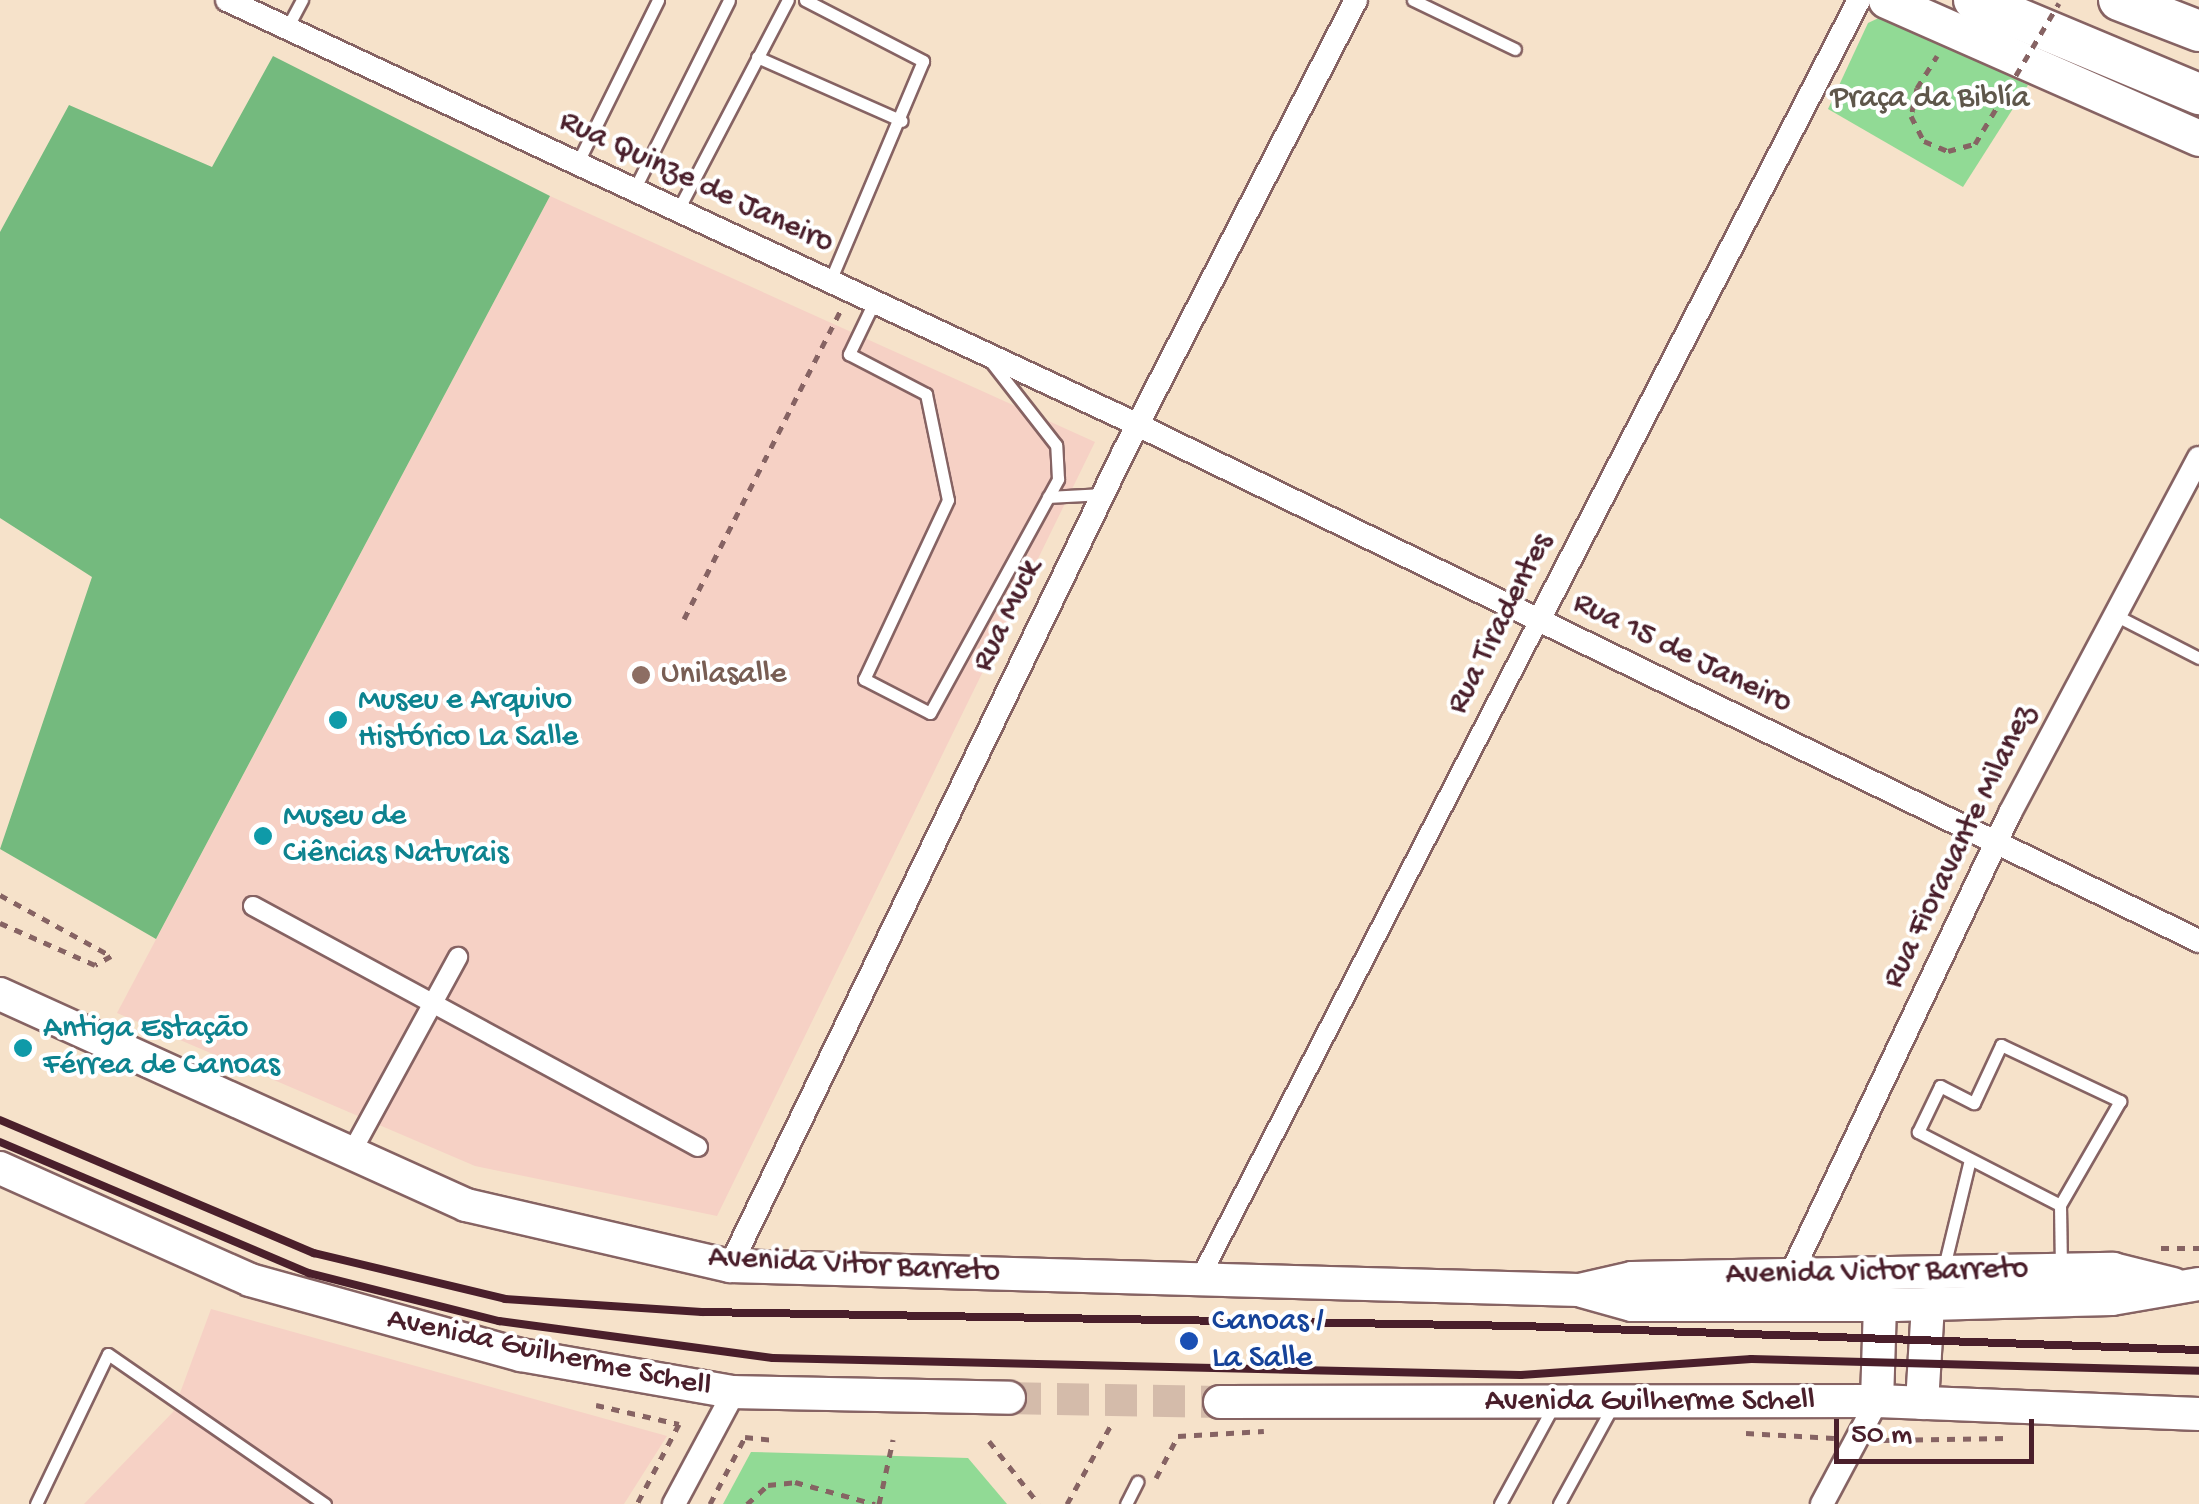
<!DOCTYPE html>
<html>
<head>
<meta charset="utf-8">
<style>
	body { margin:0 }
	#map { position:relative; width:2199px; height:1504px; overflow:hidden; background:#f6e2ca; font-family:"Gochi Hand",sans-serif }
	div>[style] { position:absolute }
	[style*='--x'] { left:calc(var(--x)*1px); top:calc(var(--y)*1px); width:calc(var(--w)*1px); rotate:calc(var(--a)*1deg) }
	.built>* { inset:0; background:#f6d1c5 }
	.green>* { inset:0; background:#91da95 }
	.forest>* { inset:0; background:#74ba7e }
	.secondary-tunnel>* { height:32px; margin-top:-16px; transform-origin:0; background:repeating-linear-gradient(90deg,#d4bbaa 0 32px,transparent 0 48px) }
	.path>* { height:5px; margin-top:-2.5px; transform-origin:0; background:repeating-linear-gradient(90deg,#866363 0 8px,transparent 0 16px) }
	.roads { filter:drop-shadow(2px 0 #866363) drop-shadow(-2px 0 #866363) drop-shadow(0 2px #866363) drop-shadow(0 -2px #866363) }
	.service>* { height:11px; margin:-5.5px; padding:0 5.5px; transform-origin:5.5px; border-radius:5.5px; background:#fff }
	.pedestrian>* { height:18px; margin:-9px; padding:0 9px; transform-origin:9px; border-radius:9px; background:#fff }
	.minor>* { height:22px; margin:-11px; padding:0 11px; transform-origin:11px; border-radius:11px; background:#fff }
	.secondary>* { height:32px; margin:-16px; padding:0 16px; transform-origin:16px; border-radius:16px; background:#fff }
	.primary>* { height:35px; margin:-17.5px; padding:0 17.5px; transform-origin:17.5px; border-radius:17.5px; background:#fff }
	.motorway>* { height:40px; margin:-20px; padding:0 20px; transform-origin:20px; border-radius:20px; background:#fff }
	.rail>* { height:8px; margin:-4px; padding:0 4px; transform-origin:4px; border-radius:4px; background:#4a1f2b }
	.path-bridge>* { height:5px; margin-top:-2.5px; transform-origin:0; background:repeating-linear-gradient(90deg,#866363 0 8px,transparent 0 16px) }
	.dots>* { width:28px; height:28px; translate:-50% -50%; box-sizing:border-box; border:5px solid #fff; border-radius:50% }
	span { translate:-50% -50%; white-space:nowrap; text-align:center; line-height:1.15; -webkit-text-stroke:8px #fff; paint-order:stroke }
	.park-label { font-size:32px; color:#5f574b }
	.street-label { font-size:32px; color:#4a1f2b }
	.education-label { font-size:32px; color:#785e54 }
	.left { translate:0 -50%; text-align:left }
	.culture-label { font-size:32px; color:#0d838f }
	.transit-label { font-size:32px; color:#164399 }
	.scale { position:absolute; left:1834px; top:1419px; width:200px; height:45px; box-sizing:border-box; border:5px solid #4a1f2b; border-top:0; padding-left:12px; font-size:30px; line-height:35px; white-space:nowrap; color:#4a1f2b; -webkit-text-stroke:8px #fff; paint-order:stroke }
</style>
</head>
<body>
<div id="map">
	<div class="built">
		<i style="clip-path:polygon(550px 196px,1095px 442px,717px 1216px,475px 1166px,117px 1013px)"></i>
		<i style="clip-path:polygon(211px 1309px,667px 1436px,624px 1504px,84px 1504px,173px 1412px)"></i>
	</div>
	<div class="green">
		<i style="clip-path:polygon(1885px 15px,2028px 85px,1963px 187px,1828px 109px,1868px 23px)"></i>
		<i style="clip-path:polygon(751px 1452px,968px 1458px,1007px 1504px,723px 1504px)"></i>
	</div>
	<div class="forest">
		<i style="clip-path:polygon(273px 56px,550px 196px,156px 939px,0 849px,92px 577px,0 518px,0 232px,69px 105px,212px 167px)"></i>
	</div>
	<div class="secondary-tunnel">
		<i style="--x:1009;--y:1398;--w:211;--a:1.1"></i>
	</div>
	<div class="path">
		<i style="--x:1917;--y:88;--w:38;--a:-58"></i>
		<i style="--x:684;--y:619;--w:345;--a:-63.1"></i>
		<i style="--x:0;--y:895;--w:127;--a:28.8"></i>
		<i style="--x:111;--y:956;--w:18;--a:151"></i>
		<i style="--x:95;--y:965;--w:104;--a:-156.1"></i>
		<i style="--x:2161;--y:1248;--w:38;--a:0"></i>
		<i style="--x:596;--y:1405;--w:85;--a:12.9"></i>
		<i style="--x:679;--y:1424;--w:90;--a:117.7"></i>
		<i style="--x:1746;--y:1433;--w:88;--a:3.3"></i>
		<i style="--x:1883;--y:1440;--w:124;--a:-0.9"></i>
		<i style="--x:989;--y:1441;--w:80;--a:51.6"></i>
		<i style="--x:1156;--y:1478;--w:47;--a:-62.4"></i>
		<i style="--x:1178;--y:1436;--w:86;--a:-3.3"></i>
		<i style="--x:710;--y:1504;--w:76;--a:-62.4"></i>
		<i style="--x:745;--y:1437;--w:30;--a:6"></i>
		<i style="--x:747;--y:1504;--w:28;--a:-42"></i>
		<i style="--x:768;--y:1485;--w:27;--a:-6"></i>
		<i style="--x:795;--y:1482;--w:83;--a:15.4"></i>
		<i style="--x:879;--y:1504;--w:66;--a:-77.7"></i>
		<i style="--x:1067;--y:1504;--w:90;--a:-60.9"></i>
	</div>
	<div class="roads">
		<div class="service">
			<i style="--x:805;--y:0;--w:133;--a:27.3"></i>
			<i style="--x:923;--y:61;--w:239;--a:112.9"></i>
			<i style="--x:1413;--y:0;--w:113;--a:25.7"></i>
			<i style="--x:287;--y:28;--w:32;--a:-62"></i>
			<i style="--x:757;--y:57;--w:158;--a:23.8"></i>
			<i style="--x:577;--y:164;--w:183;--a:-63.7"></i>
			<i style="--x:634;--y:190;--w:212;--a:-63.4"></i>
			<i style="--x:678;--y:210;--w:237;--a:-62.4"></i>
			<i style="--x:874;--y:302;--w:58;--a:115.7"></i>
			<i style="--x:849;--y:354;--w:87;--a:27.5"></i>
			<i style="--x:926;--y:394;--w:108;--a:78.3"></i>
			<i style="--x:948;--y:500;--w:198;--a:115.1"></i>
			<i style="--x:864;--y:679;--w:74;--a:27.3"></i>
			<i style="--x:930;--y:713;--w:267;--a:-61.3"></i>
			<i style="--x:1058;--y:479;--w:34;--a:-93"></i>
			<i style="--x:1056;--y:445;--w:104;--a:-128"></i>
			<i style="--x:1048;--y:497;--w:55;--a:-3.1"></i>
			<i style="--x:2115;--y:615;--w:94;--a:27.1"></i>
			<i style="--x:2001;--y:1045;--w:132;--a:25.2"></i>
			<i style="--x:2120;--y:1101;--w:120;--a:120"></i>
			<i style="--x:2060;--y:1205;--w:160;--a:-152.8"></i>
			<i style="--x:1918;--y:1132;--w:51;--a:-64.4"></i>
			<i style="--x:1940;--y:1086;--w:38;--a:27"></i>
			<i style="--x:1974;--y:1103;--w:64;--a:-65"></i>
			<i style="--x:2060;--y:1205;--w:61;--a:89.1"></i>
			<i style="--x:1943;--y:1271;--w:115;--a:-76.4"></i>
			<i style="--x:36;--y:1504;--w:166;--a:-64.4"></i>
			<i style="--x:108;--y:1354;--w:264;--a:34.7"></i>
			<i style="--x:1126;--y:1504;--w:25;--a:-63"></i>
			<i style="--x:1500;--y:1504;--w:113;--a:-61.4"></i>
			<i style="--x:1559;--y:1504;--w:111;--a:-61.3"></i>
		</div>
		<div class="pedestrian">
			<i style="--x:253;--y:906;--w:506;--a:28.44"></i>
			<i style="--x:349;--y:1157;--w:228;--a:-61.4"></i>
			<i style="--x:1200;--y:1278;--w:738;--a:-62.74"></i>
		</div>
		<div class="minor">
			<i style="--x:227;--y:0;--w:980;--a:25"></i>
			<i style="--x:1115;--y:414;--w:1205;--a:25.93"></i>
			<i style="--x:1538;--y:622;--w:700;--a:-62.7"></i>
			<i style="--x:730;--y:1266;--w:903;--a:-64.2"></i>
			<i style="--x:1123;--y:453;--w:509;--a:-62.78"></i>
			<i style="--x:1792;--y:1272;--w:508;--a:-64.59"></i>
			<i style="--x:2010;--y:813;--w:402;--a:-62"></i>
			<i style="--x:674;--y:1504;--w:127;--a:-61.8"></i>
			<i style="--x:1822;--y:1504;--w:117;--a:-61.9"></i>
		</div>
		<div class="secondary">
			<i style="--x:0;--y:994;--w:512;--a:24.36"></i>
			<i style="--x:466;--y:1205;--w:271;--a:13"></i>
			<i style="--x:730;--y:1266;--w:849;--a:1.62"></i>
			<i style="--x:1579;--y:1290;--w:54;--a:-12.8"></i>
			<i style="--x:1632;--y:1278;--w:481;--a:-1.1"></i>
			<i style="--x:2113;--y:1269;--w:62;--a:14"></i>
			<i style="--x:0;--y:1168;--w:274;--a:24.1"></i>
			<i style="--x:250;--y:1280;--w:281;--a:15.5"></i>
			<i style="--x:521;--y:1355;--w:216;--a:9.9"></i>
			<i style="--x:734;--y:1392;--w:275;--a:1.2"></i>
			<i style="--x:1582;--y:1291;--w:52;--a:15.6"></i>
			<i style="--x:1632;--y:1305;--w:263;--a:0"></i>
			<i style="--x:1895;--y:1305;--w:217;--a:-1.6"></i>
			<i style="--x:2112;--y:1299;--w:88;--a:-9.8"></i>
			<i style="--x:1877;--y:1401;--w:97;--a:-88.2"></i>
			<i style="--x:1220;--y:1402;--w:657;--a:-0.09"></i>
			<i style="--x:1877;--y:1401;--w:322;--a:2.3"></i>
			<i style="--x:1922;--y:1403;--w:99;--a:-86.5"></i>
		</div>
		<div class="primary">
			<i style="--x:1886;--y:0;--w:342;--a:23.8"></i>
		</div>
		<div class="motorway">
			<i style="--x:1974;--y:0;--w:244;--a:22.7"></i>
			<i style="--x:2119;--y:0;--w:86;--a:21.2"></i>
		</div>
	</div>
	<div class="rail">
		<i style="--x:0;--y:1120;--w:341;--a:23"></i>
		<i style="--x:314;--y:1253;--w:196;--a:13.5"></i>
		<i style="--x:505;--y:1299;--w:197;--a:3.8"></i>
		<i style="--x:702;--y:1312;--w:820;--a:0.98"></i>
		<i style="--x:1522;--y:1326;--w:677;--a:2.03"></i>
		<i style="--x:0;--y:1142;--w:336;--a:23"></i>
		<i style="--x:309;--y:1273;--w:196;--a:14.2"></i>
		<i style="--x:499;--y:1321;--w:276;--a:7.7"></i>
		<i style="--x:773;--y:1358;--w:748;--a:1.3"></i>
		<i style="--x:1521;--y:1375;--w:231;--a:-4"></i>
		<i style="--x:1751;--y:1359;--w:448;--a:1.5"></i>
	</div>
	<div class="path-bridge">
		<i style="--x:1917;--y:88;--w:29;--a:102"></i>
		<i style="--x:1911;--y:116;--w:28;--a:63"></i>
		<i style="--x:1924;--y:141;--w:26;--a:23"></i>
		<i style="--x:1948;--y:151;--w:28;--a:-15"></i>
		<i style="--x:1975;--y:144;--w:164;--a:-59.2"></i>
	</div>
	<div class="dots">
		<i style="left:641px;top:675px;background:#8d6e63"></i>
		<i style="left:338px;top:720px;background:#0f9aa8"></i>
		<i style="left:263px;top:836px;background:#0f9aa8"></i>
		<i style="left:23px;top:1048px;background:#0f9aa8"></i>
		<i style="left:1189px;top:1341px;background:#1a4fb4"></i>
	</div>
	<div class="park-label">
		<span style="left:1930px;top:99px">Praça da Biblía</span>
	</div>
	<div class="street-label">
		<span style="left:696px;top:183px;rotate:25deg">Rua Quinze de Janeiro</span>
		<span style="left:1008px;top:616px;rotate:-64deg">Rua Muck</span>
		<span style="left:1501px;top:624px;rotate:-63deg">Rua Tiradentes</span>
		<span style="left:1682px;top:654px;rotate:26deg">Rua 15 de Janeiro</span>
		<span style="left:1960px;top:847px;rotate:-64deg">Rua Fioravante Milanez</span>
		<span style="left:854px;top:1266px;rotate:3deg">Avenida Vitor Barreto</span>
		<span style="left:1877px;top:1273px;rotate:-1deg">Avenida Victor Barreto</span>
		<span style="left:549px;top:1354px;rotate:12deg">Avenida Guilherme Schell</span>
		<span style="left:1650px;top:1402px">Avenida Guilherme Schell</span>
	</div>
	<div class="education-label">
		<span class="left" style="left:661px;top:675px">Unilasalle</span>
	</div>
	<div class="culture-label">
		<span class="left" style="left:358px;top:720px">Museu e Arquivo<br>Histórico La Salle</span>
		<span class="left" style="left:283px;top:836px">Museu de<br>Ciências Naturais</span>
		<span class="left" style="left:43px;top:1048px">Antiga Estação<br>Férrea de Canoas</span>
	</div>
	<div class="transit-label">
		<span class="left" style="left:1212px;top:1341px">Canoas /<br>La Salle</span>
	</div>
	<div class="scale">50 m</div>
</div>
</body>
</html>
